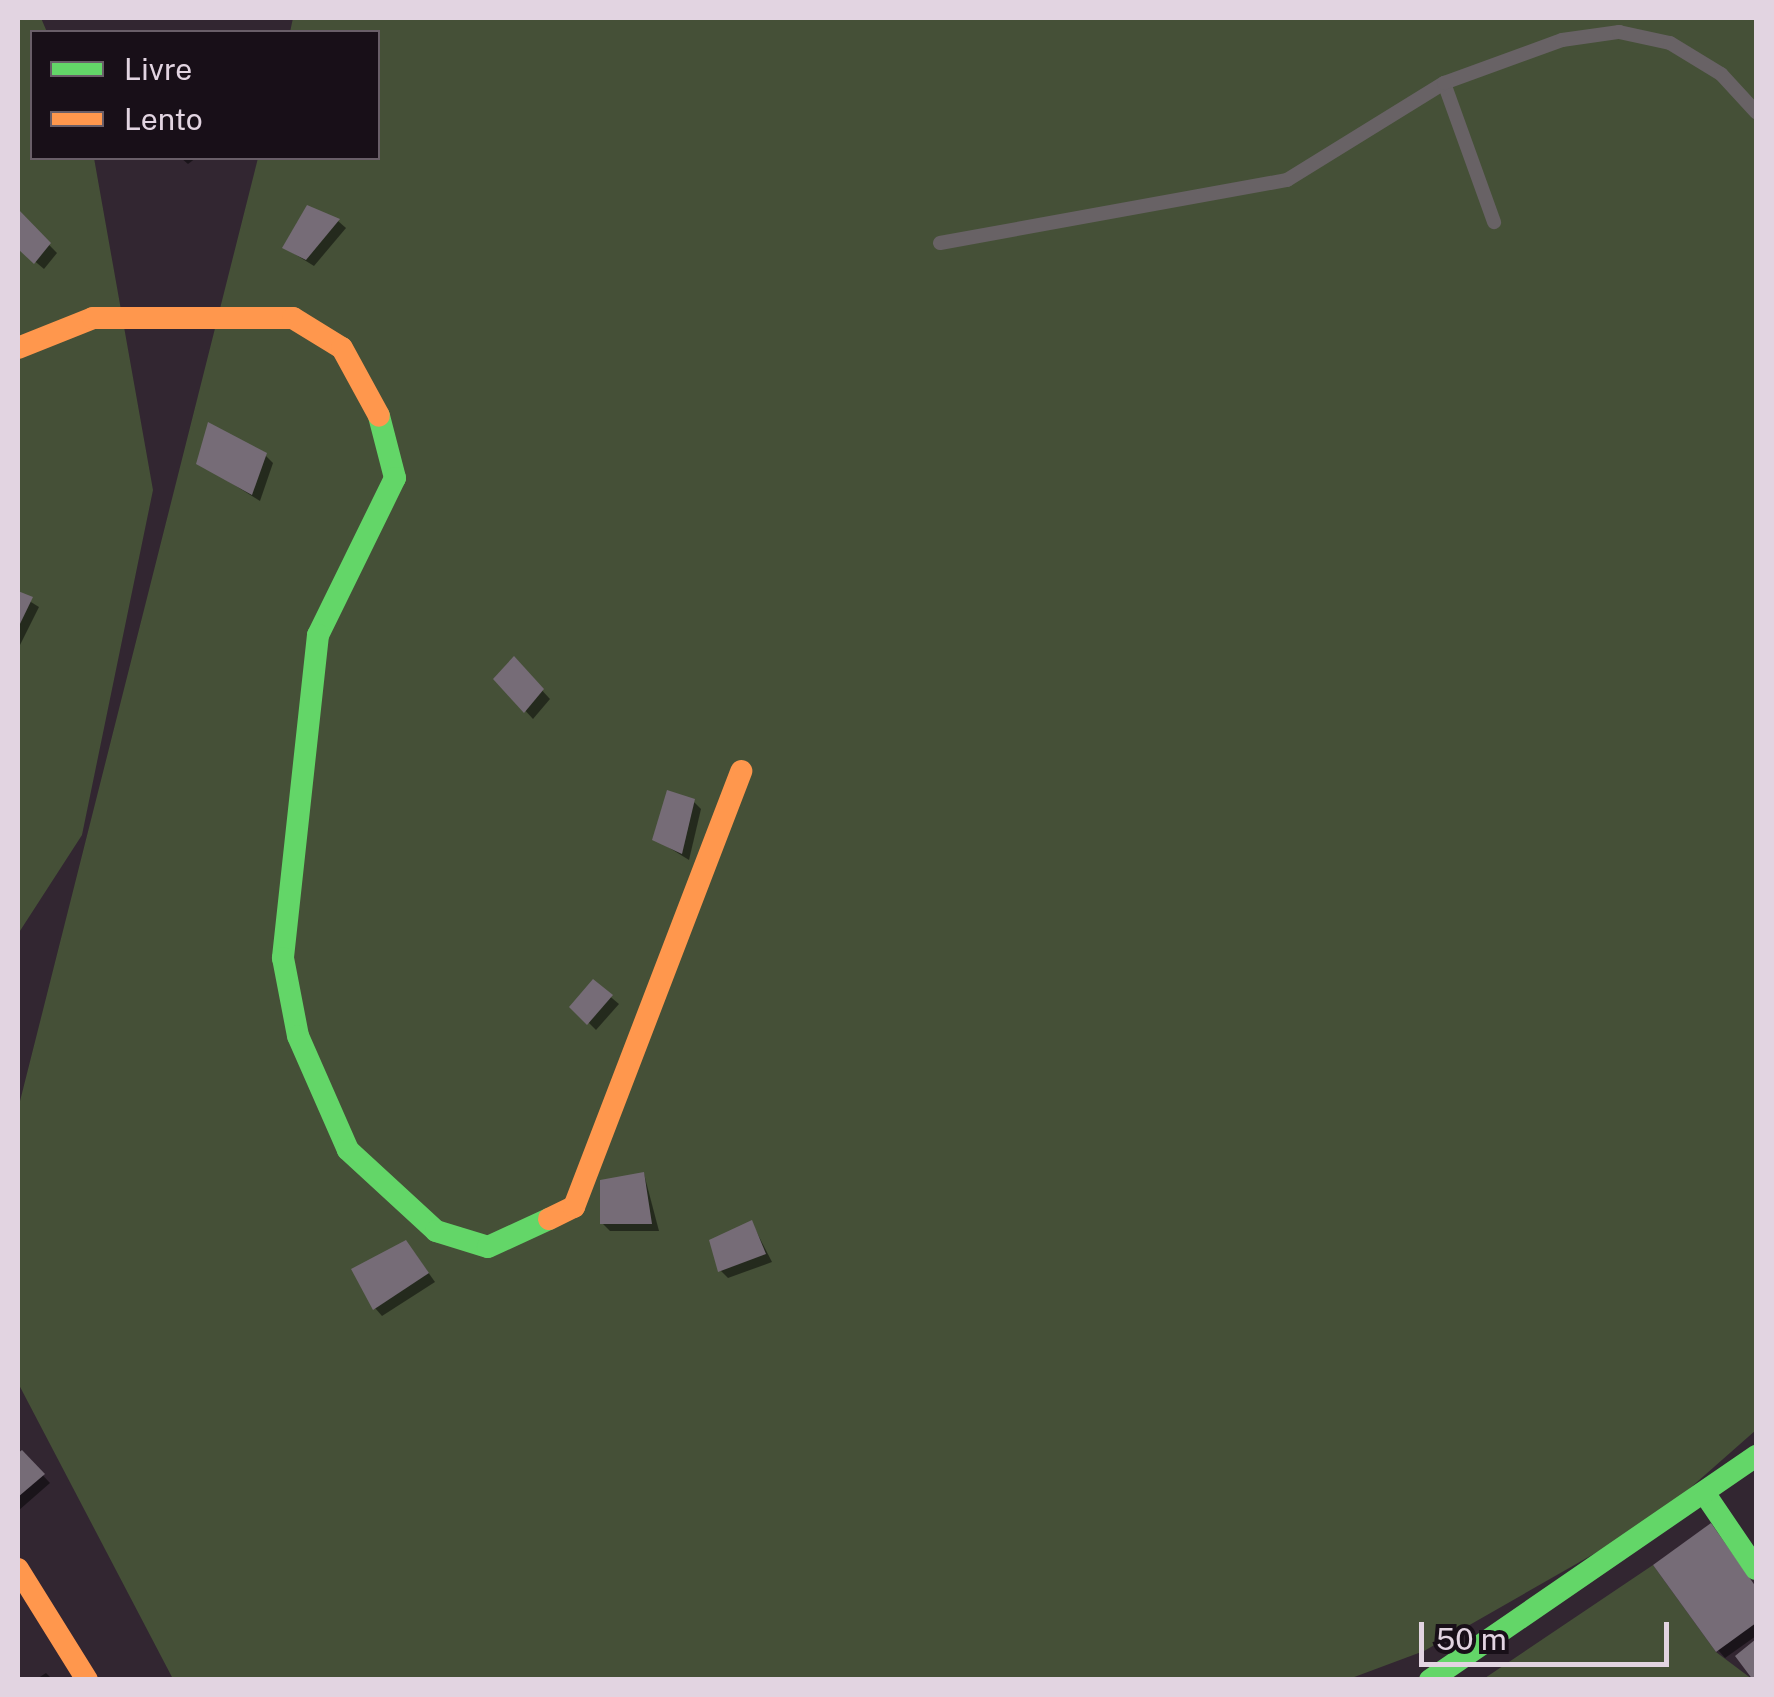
<!DOCTYPE html>
<html>
<head>
<meta charset="utf-8">
<style>
	body { margin:0 }
	#map { position:relative; width:1774px; height:1697px; overflow:hidden; background:#322631; font-family:"Public Sans",sans-serif }
	div>[style] { position:absolute }
	[style*='--x'] { left:calc(var(--x)*1px); top:calc(var(--y)*1px); width:calc(var(--w)*1px); rotate:calc(var(--a)*1deg) }
	.green>* { inset:0; background:#455037 }
	.shadow>* { inset:0; background:#0007 }
	.building>* { inset:0; background:#766c77 }
	.lane>* { height:14px; margin:-7px; padding:0 7px; transform-origin:7px; border-radius:7px; background:#686265 }
	.fast>* { height:22px; margin:-11px; padding:0 11px; transform-origin:11px; border-radius:11px; background:#63d668 }
	.slow>* { height:22px; margin:-11px; padding:0 11px; transform-origin:11px; border-radius:11px; background:#ff974d }
	span { translate:-50% -50%; white-space:nowrap; text-align:center; line-height:1.15; -webkit-text-stroke:10px #180f18; paint-order:stroke }
	.frame { position:absolute; inset:0; border:20px solid #e2d4e1; pointer-events:none }
	.legend { position:absolute; left:30px; top:30px; width:350px; height:130px; box-sizing:border-box; background:#180f18; border:2px solid #695e68; margin:0; padding:12px 18px; list-style:none; font-size:30px; color:#e2d4e1 }
	.legend li { display:flex; align-items:center; gap:20px; height:50px }
	.legend b { width:50px; border:2px solid #695e68 }
	.scale { position:absolute; left:1419px; top:1622px; width:250px; height:45px; box-sizing:border-box; border:5px solid #e2d4e1; border-top:0; padding-left:12px; font-size:30px; line-height:35px; white-space:nowrap; color:#e2d4e1; -webkit-text-stroke:8px #180f18; paint-order:stroke }
</style>
</head>
<body>
<div id="map">
	<div class="green">
		<i style="clip-path:polygon(18px 18px,41px 18px,47px 32px,32px 32px,32px 158px,94px 158px,153px 490px,82px 835px,18px 934px)"></i>
		<i style="clip-path:polygon(293px 18px,1756px 18px,1756px 1430px,1655px 1519px,1424px 1651px,1349px 1679px,173px 1679px,18px 1383px,18px 1109px,258px 158px,378px 158px,378px 32px,290px 32px)"></i>
		<i style="clip-path:polygon(1653px 1565px,1716px 1652px,1752px 1679px,1482px 1680px)"></i>
	</div>
	<div class="shadow">
		<i style="clip-path:polygon(181px 158px,196px 158px,188px 164px)"></i>
		<i style="clip-path:polygon(18px 213px,57px 253px,44px 269px,18px 247px)"></i>
		<i style="clip-path:polygon(338px 221px,346px 228px,314px 266px,285px 248px)"></i>
		<i style="clip-path:polygon(265px 455px,273px 463px,260px 501px,199px 463px)"></i>
		<i style="clip-path:polygon(18px 594px,39px 607px,20px 645px,18px 644px)"></i>
		<i style="clip-path:polygon(514px 660px,550px 699px,533px 719px,496px 679px)"></i>
		<i style="clip-path:polygon(693px 801px,701px 809px,689px 860px,655px 839px)"></i>
		<i style="clip-path:polygon(594px 983px,619px 1004px,596px 1030px,573px 1007px)"></i>
		<i style="clip-path:polygon(644px 1174px,659px 1231px,610px 1231px,602px 1223px)"></i>
		<i style="clip-path:polygon(752px 1223px,772px 1262px,728px 1278px,720px 1270px)"></i>
		<i style="clip-path:polygon(413px 1251px,435px 1282px,382px 1316px,375px 1308px)"></i>
		<i style="clip-path:polygon(22px 1453px,50px 1483px,18px 1511px,18px 1457px)"></i>
		<i style="clip-path:polygon(1756px 1587px,1756px 1636px,1725px 1658px,1718px 1650px)"></i>
		<i style="clip-path:polygon(46px 1673px,53px 1680px,35px 1680px)"></i>
	</div>
	<div class="building">
		<i style="clip-path:polygon(307px 205px,340px 219px,306px 260px,282px 248px)"></i>
		<i style="clip-path:polygon(18px 209px,51px 243px,34px 264px,18px 249px)"></i>
		<i style="clip-path:polygon(208px 422px,267px 453px,252px 495px,196px 464px)"></i>
		<i style="clip-path:polygon(18px 591px,33px 597px,18px 628px)"></i>
		<i style="clip-path:polygon(514px 656px,544px 689px,524px 713px,493px 679px)"></i>
		<i style="clip-path:polygon(667px 790px,695px 799px,682px 854px,652px 840px)"></i>
		<i style="clip-path:polygon(593px 979px,613px 995px,587px 1025px,569px 1007px)"></i>
		<i style="clip-path:polygon(644px 1172px,652px 1224px,600px 1224px,600px 1180px)"></i>
		<i style="clip-path:polygon(752px 1220px,766px 1254px,718px 1272px,709px 1240px)"></i>
		<i style="clip-path:polygon(406px 1240px,429px 1273px,373px 1310px,351px 1269px)"></i>
		<i style="clip-path:polygon(22px 1450px,45px 1474px,18px 1497px,18px 1453px)"></i>
		<i style="clip-path:polygon(1711px 1523px,1756px 1587px,1756px 1623px,1716px 1652px,1653px 1565px)"></i>
		<i style="clip-path:polygon(1756px 1639px,1756px 1678px,1753px 1680px,1735px 1656px)"></i>
	</div>
	<div class="lane">
		<i style="--x:1444;--y:83;--w:148;--a:70.2"></i>
		<i style="--x:940;--y:243;--w:353;--a:-10.3"></i>
		<i style="--x:1287;--y:180;--w:185;--a:-31.7"></i>
		<i style="--x:1444;--y:83;--w:126;--a:-20"></i>
		<i style="--x:1562;--y:40;--w:58;--a:-8"></i>
		<i style="--x:1619;--y:32;--w:52;--a:12.2"></i>
		<i style="--x:1670;--y:43;--w:60;--a:31.3"></i>
		<i style="--x:1721;--y:74;--w:52;--a:47.4"></i>
	</div>
	<div class="fast">
		<i style="--x:379;--y:416;--w:64;--a:75.5"></i>
		<i style="--x:395;--y:478;--w:175;--a:116.1"></i>
		<i style="--x:318;--y:635;--w:325;--a:96.2"></i>
		<i style="--x:283;--y:958;--w:79;--a:79.1"></i>
		<i style="--x:298;--y:1036;--w:124;--a:66.3"></i>
		<i style="--x:348;--y:1150;--w:120;--a:42.6"></i>
		<i style="--x:436;--y:1231;--w:54;--a:17.1"></i>
		<i style="--x:488;--y:1247;--w:67;--a:-24.7"></i>
		<i style="--x:1707;--y:1497;--w:87;--a:55.8"></i>
		<i style="--x:1430;--y:1680;--w:396;--a:-34.5"></i>
	</div>
	<div class="slow">
		<i style="--x:18;--y:348;--w:81;--a:-21.8"></i>
		<i style="--x:93;--y:318;--w:200;--a:0"></i>
		<i style="--x:293;--y:318;--w:57;--a:31.5"></i>
		<i style="--x:342;--y:348;--w:77;--a:61.4"></i>
		<i style="--x:549;--y:1219;--w:28;--a:-26"></i>
		<i style="--x:574;--y:1207;--w:467;--a:-69"></i>
		<i style="--x:18;--y:1569;--w:131;--a:58.1"></i>
	</div>
	<div class="frame"></div>
	<ul class="legend">
	<li><b style="height:12px;background:#63d668"></b>Livre</li>
	<li><b style="height:12px;background:#ff974d"></b>Lento</li>
	</ul>
	<div class="scale">50 m</div>
</div>
</body>
</html>
